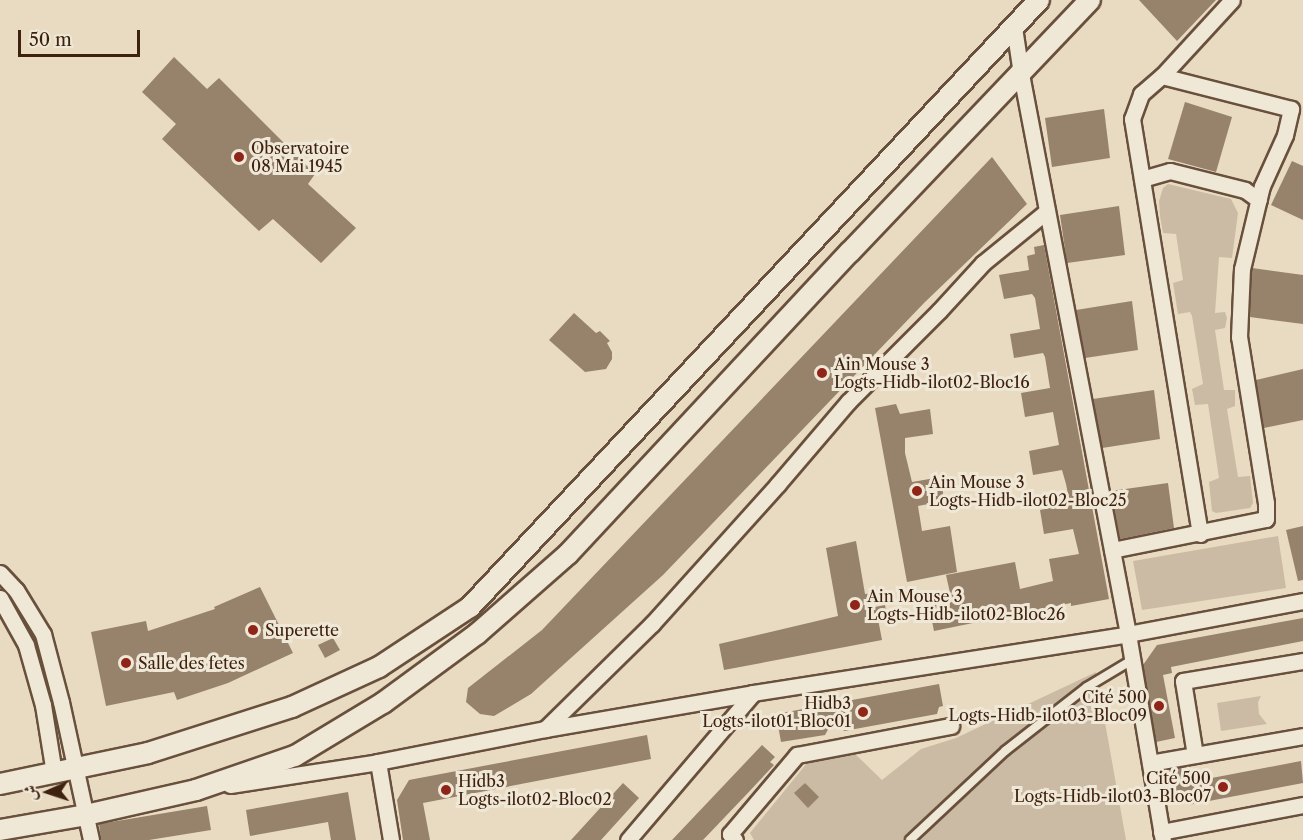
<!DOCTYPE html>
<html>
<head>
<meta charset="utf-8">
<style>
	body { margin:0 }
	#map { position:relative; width:1303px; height:840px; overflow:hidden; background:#e8dbc2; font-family:"Libre Caslon Text",Amiri,serif }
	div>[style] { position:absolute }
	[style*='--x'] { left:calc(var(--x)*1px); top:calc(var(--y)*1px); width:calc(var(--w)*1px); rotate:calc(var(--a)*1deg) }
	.green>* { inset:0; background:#cbbba4 }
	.building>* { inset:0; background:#97826c }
	.roads { filter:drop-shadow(2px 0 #69503c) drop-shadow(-2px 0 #69503c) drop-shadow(0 2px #69503c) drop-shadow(0 -2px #69503c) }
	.service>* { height:8px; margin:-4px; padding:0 4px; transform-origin:4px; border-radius:4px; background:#f0e8d7 }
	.minor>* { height:15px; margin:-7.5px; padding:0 7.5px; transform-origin:7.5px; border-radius:7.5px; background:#f0e8d7 }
	.tertiary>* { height:20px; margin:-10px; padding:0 10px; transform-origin:10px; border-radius:10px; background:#f0e8d7 }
	.dots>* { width:16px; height:16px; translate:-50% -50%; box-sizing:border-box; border:3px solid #f0e8d7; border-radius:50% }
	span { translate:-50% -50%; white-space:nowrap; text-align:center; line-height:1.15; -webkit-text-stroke:6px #f0e8d7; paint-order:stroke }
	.poi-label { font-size:16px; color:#3f210f }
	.left { translate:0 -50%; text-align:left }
	.right { translate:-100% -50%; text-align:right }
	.north { position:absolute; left:18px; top:762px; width:60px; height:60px; -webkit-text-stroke:4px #f0e8d7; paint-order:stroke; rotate:267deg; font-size:16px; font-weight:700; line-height:24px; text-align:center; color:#3f210f }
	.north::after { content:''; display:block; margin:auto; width:21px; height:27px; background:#3f210f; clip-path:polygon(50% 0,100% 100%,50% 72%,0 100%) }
	.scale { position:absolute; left:18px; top:30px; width:122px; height:27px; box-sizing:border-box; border:3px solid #3f210f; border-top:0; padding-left:8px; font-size:18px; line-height:21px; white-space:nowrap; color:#3f210f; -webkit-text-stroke:4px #f0e8d7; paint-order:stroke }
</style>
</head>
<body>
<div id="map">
	<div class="green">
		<i style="clip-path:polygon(1168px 184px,1231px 199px,1238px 213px,1232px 258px,1219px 257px,1215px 313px,1225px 312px,1227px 318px,1225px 328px,1215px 330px,1224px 390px,1235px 390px,1235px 406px,1227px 409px,1238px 477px,1250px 476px,1253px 503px,1250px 508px,1216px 513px,1212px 511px,1209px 482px,1219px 478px,1208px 404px,1195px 405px,1192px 389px,1203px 384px,1192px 316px,1190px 312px,1178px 314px,1173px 283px,1183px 280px,1176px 234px,1163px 233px,1160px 216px,1159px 201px,1163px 188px)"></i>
		<i style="clip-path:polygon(1278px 536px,1286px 588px,1142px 610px,1133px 561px)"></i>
		<i style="clip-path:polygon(1096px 672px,1126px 840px,754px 840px,750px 833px,807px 763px,852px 751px,882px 780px,921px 749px,956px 738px)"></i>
		<i style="clip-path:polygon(1261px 696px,1258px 702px,1259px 714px,1267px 724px,1221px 731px,1217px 703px)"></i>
	</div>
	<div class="building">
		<i style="clip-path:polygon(1139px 0,1216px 0,1177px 41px)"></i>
		<i style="clip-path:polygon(174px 57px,207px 89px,219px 78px,315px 174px,308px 184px,356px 228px,321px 263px,273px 219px,259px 231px,162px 139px,176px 124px,142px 92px)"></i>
		<i style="clip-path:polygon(1185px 102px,1232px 117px,1216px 172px,1168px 159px)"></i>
		<i style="clip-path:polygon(1104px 109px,1110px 158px,1052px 167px,1045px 118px)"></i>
		<i style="clip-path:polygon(992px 157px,1027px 204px,924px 303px,663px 575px,531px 694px,494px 716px,480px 714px,466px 702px,468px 688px,542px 630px)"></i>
		<i style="clip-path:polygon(1292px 161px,1303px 166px,1303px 220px,1271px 205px)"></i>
		<i style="clip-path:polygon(1119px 206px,1125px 255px,1067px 263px,1060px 215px)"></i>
		<i style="clip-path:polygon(1044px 245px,1109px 599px,1071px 606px,1071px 603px,934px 631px,929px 606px,952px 602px,946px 575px,1015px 562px,1020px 589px,1053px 581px,1049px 559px,1079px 554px,1073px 529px,1044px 534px,1040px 510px,1070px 504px,1066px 484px,1062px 470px,1033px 475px,1029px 451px,1059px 445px,1053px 412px,1025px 417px,1021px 393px,1050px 388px,1045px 357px,1043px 353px,1014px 358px,1010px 334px,1040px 329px,1035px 298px,1032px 294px,1004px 299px,999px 275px,1029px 270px,1027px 256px,1035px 254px,1034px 247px)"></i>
		<i style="clip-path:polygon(1252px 268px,1303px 275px,1303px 324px,1250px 317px)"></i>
		<i style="clip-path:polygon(1132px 301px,1138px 350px,1085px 358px,1076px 310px)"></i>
		<i style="clip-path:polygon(574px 313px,596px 333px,600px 331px,610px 341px,607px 343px,612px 352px,612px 359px,606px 369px,585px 372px,549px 340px)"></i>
		<i style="clip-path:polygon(1303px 369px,1303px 420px,1264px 428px,1256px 380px)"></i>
		<i style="clip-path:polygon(1154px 390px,1160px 439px,1102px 448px,1093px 399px)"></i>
		<i style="clip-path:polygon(896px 404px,900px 414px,930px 409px,933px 434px,905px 438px,905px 453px,912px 482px,941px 477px,944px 501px,918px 506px,922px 531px,950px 526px,957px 572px,907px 582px,875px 408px)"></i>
		<i style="clip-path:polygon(1168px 483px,1174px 528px,1120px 539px,1111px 491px)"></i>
		<i style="clip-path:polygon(1303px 526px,1303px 580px,1298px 581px,1286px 530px)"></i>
		<i style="clip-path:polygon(856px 541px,865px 594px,873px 593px,875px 607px,885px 605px,887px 617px,878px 619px,882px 640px,724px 670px,719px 644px,838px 616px,826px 548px)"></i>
		<i style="clip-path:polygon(260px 587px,293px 653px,228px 683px,177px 700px,174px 692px,106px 706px,91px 632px,146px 621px,148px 631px,215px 609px,214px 607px)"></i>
		<i style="clip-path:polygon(1303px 618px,1303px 641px,1171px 667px,1172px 673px,1163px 675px,1175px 738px,1156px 742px,1143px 665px,1157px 645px)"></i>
		<i style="clip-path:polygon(333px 638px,340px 650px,325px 658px,318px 645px)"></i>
		<i style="clip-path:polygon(939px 684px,943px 706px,939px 707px,937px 714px,844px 731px,835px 717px,825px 735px,781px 742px,776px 714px)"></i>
		<i style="clip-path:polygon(647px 735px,651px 759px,423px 803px,430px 840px,403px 840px,397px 800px,409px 780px)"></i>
		<i style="clip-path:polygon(762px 745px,775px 757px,770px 762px,774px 765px,745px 796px,703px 840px,672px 840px)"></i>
		<i style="clip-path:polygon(1301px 761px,1303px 783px,1188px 805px,1165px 791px,1162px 771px,1183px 767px,1184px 772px,1196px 781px)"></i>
		<i style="clip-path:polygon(623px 783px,639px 798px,601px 840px,571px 840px)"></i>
		<i style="clip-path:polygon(805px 783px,819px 797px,808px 808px,794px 793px)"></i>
		<i style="clip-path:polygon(348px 792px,356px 840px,331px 840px,328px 822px,250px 836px,246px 810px)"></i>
		<i style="clip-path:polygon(207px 806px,211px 830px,149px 840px,101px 840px,99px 824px)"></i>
	</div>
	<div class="roads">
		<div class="service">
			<i style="--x:910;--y:840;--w:130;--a:-43.1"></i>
			<i style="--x:1005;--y:751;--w:104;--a:-38"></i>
			<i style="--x:1087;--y:687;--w:52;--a:-31"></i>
		</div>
		<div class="minor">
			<i style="--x:1014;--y:27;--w:48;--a:81.5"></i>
			<i style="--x:1021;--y:74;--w:570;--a:79.18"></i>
			<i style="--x:1128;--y:634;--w:209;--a:80.4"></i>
			<i style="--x:1142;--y:179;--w:29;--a:-16"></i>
			<i style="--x:1170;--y:171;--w:77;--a:14.2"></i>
			<i style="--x:1245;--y:190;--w:17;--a:36"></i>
			<i style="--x:1200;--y:534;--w:421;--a:-99.3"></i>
			<i style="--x:1132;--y:119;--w:27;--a:-70"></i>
			<i style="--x:1141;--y:94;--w:28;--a:-41"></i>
			<i style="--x:1162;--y:76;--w:103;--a:-47.4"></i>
			<i style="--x:1112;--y:550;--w:157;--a:-11.4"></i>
			<i style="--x:1266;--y:519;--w:16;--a:-90"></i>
			<i style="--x:1266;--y:503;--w:168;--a:-99.2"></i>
			<i style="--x:1239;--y:337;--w:68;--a:-87.5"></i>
			<i style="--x:1242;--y:269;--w:85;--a:-76.5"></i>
			<i style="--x:1262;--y:186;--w:56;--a:-65.7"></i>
			<i style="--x:1285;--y:135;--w:27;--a:-77"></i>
			<i style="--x:1291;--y:109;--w:133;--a:-165.7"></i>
			<i style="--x:0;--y:573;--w:23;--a:47"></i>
			<i style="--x:16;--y:590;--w:52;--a:58.5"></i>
			<i style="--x:43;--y:634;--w:70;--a:75.2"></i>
			<i style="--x:61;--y:702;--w:141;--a:77.7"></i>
			<i style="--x:0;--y:598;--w:54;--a:61"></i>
			<i style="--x:26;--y:645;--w:62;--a:74.2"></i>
			<i style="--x:43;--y:705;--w:69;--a:80.8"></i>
			<i style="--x:545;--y:729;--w:150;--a:-44.5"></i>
			<i style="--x:652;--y:624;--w:188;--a:-48"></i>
			<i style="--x:778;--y:484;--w:108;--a:-49.5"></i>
			<i style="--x:848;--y:402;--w:129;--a:-45"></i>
			<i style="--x:939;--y:311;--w:65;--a:-47.5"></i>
			<i style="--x:983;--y:263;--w:82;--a:-39.1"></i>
			<i style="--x:1195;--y:755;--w:75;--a:-99.2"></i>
			<i style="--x:1183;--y:681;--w:122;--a:-9.5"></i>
			<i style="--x:378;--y:762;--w:79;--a:80.5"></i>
			<i style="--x:1150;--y:763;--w:155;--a:-10"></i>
			<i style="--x:230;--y:785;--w:150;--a:-8.8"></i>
			<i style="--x:378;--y:762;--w:170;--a:-11.2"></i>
			<i style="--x:545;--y:729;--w:211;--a:-9.8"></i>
			<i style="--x:753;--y:693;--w:380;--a:-8.9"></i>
			<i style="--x:1128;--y:634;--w:178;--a:-10.7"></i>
			<i style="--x:1161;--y:832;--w:145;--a:-10.8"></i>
			<i style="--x:628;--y:840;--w:193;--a:-49.6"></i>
			<i style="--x:735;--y:840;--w:8;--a:-130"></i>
			<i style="--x:730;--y:834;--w:104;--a:-49.7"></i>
			<i style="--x:797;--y:755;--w:157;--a:-10.7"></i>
		</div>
		<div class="tertiary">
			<i style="--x:0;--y:784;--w:151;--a:-11.8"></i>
			<i style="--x:148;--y:753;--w:151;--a:-17.7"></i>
			<i style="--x:292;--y:707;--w:96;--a:-24.7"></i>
			<i style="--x:379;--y:667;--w:109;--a:-33.4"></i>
			<i style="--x:470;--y:607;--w:832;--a:-46.85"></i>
			<i style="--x:0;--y:830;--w:87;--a:-9.9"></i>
			<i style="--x:86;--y:815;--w:113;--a:-12.8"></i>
			<i style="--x:196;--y:790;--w:105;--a:-19"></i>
			<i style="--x:295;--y:756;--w:103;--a:-31.1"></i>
			<i style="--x:383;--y:703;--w:117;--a:-36.3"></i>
			<i style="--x:477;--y:634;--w:121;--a:-41.3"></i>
			<i style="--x:568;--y:554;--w:413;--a:-47"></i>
			<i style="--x:850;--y:252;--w:348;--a:-46.4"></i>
		</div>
	</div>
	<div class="dots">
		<i style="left:239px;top:157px;background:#8f2418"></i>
		<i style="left:822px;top:373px;background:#8f2418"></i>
		<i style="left:917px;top:491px;background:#8f2418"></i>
		<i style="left:855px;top:605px;background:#8f2418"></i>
		<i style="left:253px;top:630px;background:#8f2418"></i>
		<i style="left:126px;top:663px;background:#8f2418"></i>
		<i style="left:1159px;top:706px;background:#8f2418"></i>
		<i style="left:863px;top:712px;background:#8f2418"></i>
		<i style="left:1223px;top:787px;background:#8f2418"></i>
		<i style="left:446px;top:790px;background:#8f2418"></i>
	</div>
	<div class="poi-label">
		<span class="left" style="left:251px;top:157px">Observatoire<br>08 Mai 1945</span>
		<span class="left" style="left:834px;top:373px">Ain Mouse 3<br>Logts-Hidb-ilot02-Bloc16</span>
		<span class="left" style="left:929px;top:491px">Ain Mouse 3<br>Logts-Hidb-ilot02-Bloc25</span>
		<span class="left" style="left:867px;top:605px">Ain Mouse 3<br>Logts-Hidb-ilot02-Bloc26</span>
		<span class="left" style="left:265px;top:630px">Superette</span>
		<span class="left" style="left:138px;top:663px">Salle des fetes</span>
		<span class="right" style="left:1147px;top:706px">Cité 500<br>Logts-Hidb-ilot03-Bloc09</span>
		<span class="right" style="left:851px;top:712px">Hidb3<br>Logts-ilot01-Bloc01</span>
		<span class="right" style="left:1211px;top:787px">Cité 500<br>Logts-Hidb-ilot03-Bloc07</span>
		<span class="left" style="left:458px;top:790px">Hidb3<br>Logts-ilot02-Bloc02</span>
	</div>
	<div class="north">ش</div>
	<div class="scale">50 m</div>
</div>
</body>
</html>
